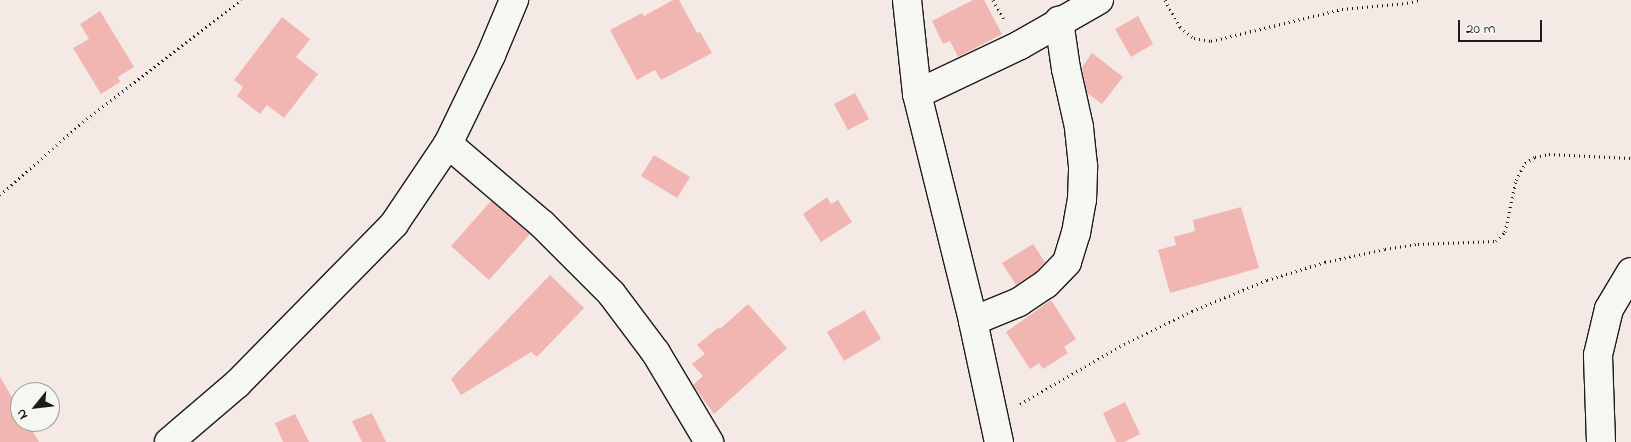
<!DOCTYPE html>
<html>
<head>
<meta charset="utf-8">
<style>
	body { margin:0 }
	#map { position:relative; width:1631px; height:442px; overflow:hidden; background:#f5e9e5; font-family:"Indie Flower",sans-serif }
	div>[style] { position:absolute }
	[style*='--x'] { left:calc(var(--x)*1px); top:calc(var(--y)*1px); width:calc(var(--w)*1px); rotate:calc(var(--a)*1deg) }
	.building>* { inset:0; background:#f1b5b2 }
	.path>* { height:3px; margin-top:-1.5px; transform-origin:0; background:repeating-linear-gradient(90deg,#1c1c1c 0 1px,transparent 0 5px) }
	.roads { filter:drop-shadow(1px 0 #1c1c1c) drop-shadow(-1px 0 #1c1c1c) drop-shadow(0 1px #1c1c1c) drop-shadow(0 -1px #1c1c1c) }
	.minor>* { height:28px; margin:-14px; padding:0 14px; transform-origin:14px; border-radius:14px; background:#f6f6f2 }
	span { translate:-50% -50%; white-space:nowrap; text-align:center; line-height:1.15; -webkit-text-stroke:4px #f6f6f2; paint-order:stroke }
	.north { position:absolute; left:10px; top:382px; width:50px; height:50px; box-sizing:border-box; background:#f6f6f2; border:1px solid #9f9f9c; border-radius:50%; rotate:241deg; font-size:14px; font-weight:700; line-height:20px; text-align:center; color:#1c1c1c }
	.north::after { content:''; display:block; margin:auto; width:18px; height:22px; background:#1c1c1c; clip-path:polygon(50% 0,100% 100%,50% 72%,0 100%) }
	.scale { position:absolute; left:1458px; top:20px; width:84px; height:22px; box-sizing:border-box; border:2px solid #1c1c1c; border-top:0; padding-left:6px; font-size:15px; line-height:18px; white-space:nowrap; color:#1c1c1c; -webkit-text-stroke:4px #f6f6f2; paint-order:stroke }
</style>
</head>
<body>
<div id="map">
	<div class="building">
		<i style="clip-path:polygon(673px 0,679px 0,697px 33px,700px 32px,712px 53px,661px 80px,655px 70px,637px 80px,610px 30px,642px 13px,644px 16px)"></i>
		<i style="clip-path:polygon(973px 0,984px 0,1002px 34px,958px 57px,950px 41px,943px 44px,932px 21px)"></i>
		<i style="clip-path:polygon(100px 11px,134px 67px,118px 77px,120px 82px,101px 94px,73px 48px,89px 39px,80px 24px)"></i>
		<i style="clip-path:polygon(1138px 16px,1153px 44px,1131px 57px,1115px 29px)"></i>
		<i style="clip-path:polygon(282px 17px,310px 39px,296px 57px,318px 74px,284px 118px,267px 105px,260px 114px,237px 96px,243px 87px,234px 80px)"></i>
		<i style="clip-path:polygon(1092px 53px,1123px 77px,1102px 104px,1087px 93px,1082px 67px)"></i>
		<i style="clip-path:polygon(855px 93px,869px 119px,848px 130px,834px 104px)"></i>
		<i style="clip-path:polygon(654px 155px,690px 177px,677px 198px,641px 176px)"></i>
		<i style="clip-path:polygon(827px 197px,831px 204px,838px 200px,852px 222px,821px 242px,803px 214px)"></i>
		<i style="clip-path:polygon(491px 201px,530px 234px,489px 280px,451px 246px)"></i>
		<i style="clip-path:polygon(1241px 207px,1259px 268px,1170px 293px,1158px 250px,1176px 245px,1174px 237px,1195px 231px,1193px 220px)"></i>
		<i style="clip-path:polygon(1033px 244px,1045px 262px,1036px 272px,1016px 285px,1002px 263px)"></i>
		<i style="clip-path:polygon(550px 275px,584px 308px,537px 357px,531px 352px,461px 395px,451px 379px)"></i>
		<i style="clip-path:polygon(1051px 300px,1076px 339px,1064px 347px,1068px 353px,1043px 369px,1039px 363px,1030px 369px,1006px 332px)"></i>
		<i style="clip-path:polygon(748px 304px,787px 348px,714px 414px,693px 385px,703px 376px,692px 364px,705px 354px,697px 345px,719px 327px,720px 329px)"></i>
		<i style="clip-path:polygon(864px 310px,881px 339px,844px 361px,827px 332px)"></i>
		<i style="clip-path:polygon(0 377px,20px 411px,20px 422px,27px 422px,39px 442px,0 442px)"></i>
		<i style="clip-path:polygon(1125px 402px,1140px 434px,1124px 442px,1116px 442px,1103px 413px)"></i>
		<i style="clip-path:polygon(372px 413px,386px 442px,362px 442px,352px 421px)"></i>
		<i style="clip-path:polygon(295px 414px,309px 442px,283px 442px,275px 423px)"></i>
	</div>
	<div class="path">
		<i style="--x:993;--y:0;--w:24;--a:60"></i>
		<i style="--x:1165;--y:0;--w:31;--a:61"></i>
		<i style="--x:1180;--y:27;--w:18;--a:38"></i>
		<i style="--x:1194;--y:38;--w:17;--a:10"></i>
		<i style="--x:1211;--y:41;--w:135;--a:-13.7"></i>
		<i style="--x:1342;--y:9;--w:65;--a:-5.3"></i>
		<i style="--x:1407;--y:3;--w:12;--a:-14"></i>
		<i style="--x:0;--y:195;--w:106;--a:-41.5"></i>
		<i style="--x:79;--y:125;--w:205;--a:-37.7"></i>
		<i style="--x:1020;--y:404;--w:120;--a:-30"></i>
		<i style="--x:1124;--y:344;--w:76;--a:-25.9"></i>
		<i style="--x:1192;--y:311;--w:81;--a:-22.5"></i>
		<i style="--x:1267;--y:280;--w:61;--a:-17.2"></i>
		<i style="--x:1325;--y:262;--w:61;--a:-12.2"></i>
		<i style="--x:1385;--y:249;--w:33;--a:-9"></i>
		<i style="--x:1418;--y:244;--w:78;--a:-2.2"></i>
		<i style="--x:1496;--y:241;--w:13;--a:-45"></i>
		<i style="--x:1505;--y:232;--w:53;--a:-78.1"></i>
		<i style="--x:1516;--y:180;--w:19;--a:-62"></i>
		<i style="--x:1525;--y:163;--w:12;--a:-31"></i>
		<i style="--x:1535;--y:157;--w:14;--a:-12"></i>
		<i style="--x:1549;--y:154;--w:82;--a:2.8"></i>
	</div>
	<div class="roads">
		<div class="minor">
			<i style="--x:907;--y:0;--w:95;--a:83.9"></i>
			<i style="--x:917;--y:94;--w:234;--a:76.1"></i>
			<i style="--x:973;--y:321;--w:124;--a:77.9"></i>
			<i style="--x:917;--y:94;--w:114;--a:-25.4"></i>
			<i style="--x:1020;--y:45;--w:91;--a:-29.7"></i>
			<i style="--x:448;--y:144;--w:123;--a:40.4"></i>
			<i style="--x:542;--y:224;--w:98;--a:45"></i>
			<i style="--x:611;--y:293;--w:75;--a:53.1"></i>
			<i style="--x:656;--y:353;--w:104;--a:59.2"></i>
			<i style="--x:973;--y:321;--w:50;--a:-22.4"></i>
			<i style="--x:1019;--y:302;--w:32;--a:-34"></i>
			<i style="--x:1046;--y:284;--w:30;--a:-46"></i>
			<i style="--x:1067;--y:262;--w:30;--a:-73"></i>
			<i style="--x:1076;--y:233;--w:34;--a:-80"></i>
			<i style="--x:1082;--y:200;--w:34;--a:-88"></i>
			<i style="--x:1083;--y:166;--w:39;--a:-96"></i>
			<i style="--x:1079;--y:127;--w:59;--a:-102.6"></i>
			<i style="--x:1066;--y:69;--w:49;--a:-98.3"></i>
			<i style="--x:169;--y:442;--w:89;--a:-40.5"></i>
			<i style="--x:237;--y:384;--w:224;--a:-45.5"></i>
			<i style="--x:394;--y:224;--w:97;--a:-56"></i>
			<i style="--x:448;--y:144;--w:99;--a:-64.2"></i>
			<i style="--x:491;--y:55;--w:60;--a:-67.3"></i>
			<i style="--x:1601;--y:442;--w:87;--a:-92"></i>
			<i style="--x:1598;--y:355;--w:47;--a:-76.6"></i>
			<i style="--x:1609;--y:309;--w:43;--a:-59.3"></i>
		</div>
	</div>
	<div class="north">N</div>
	<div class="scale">20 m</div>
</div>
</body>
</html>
